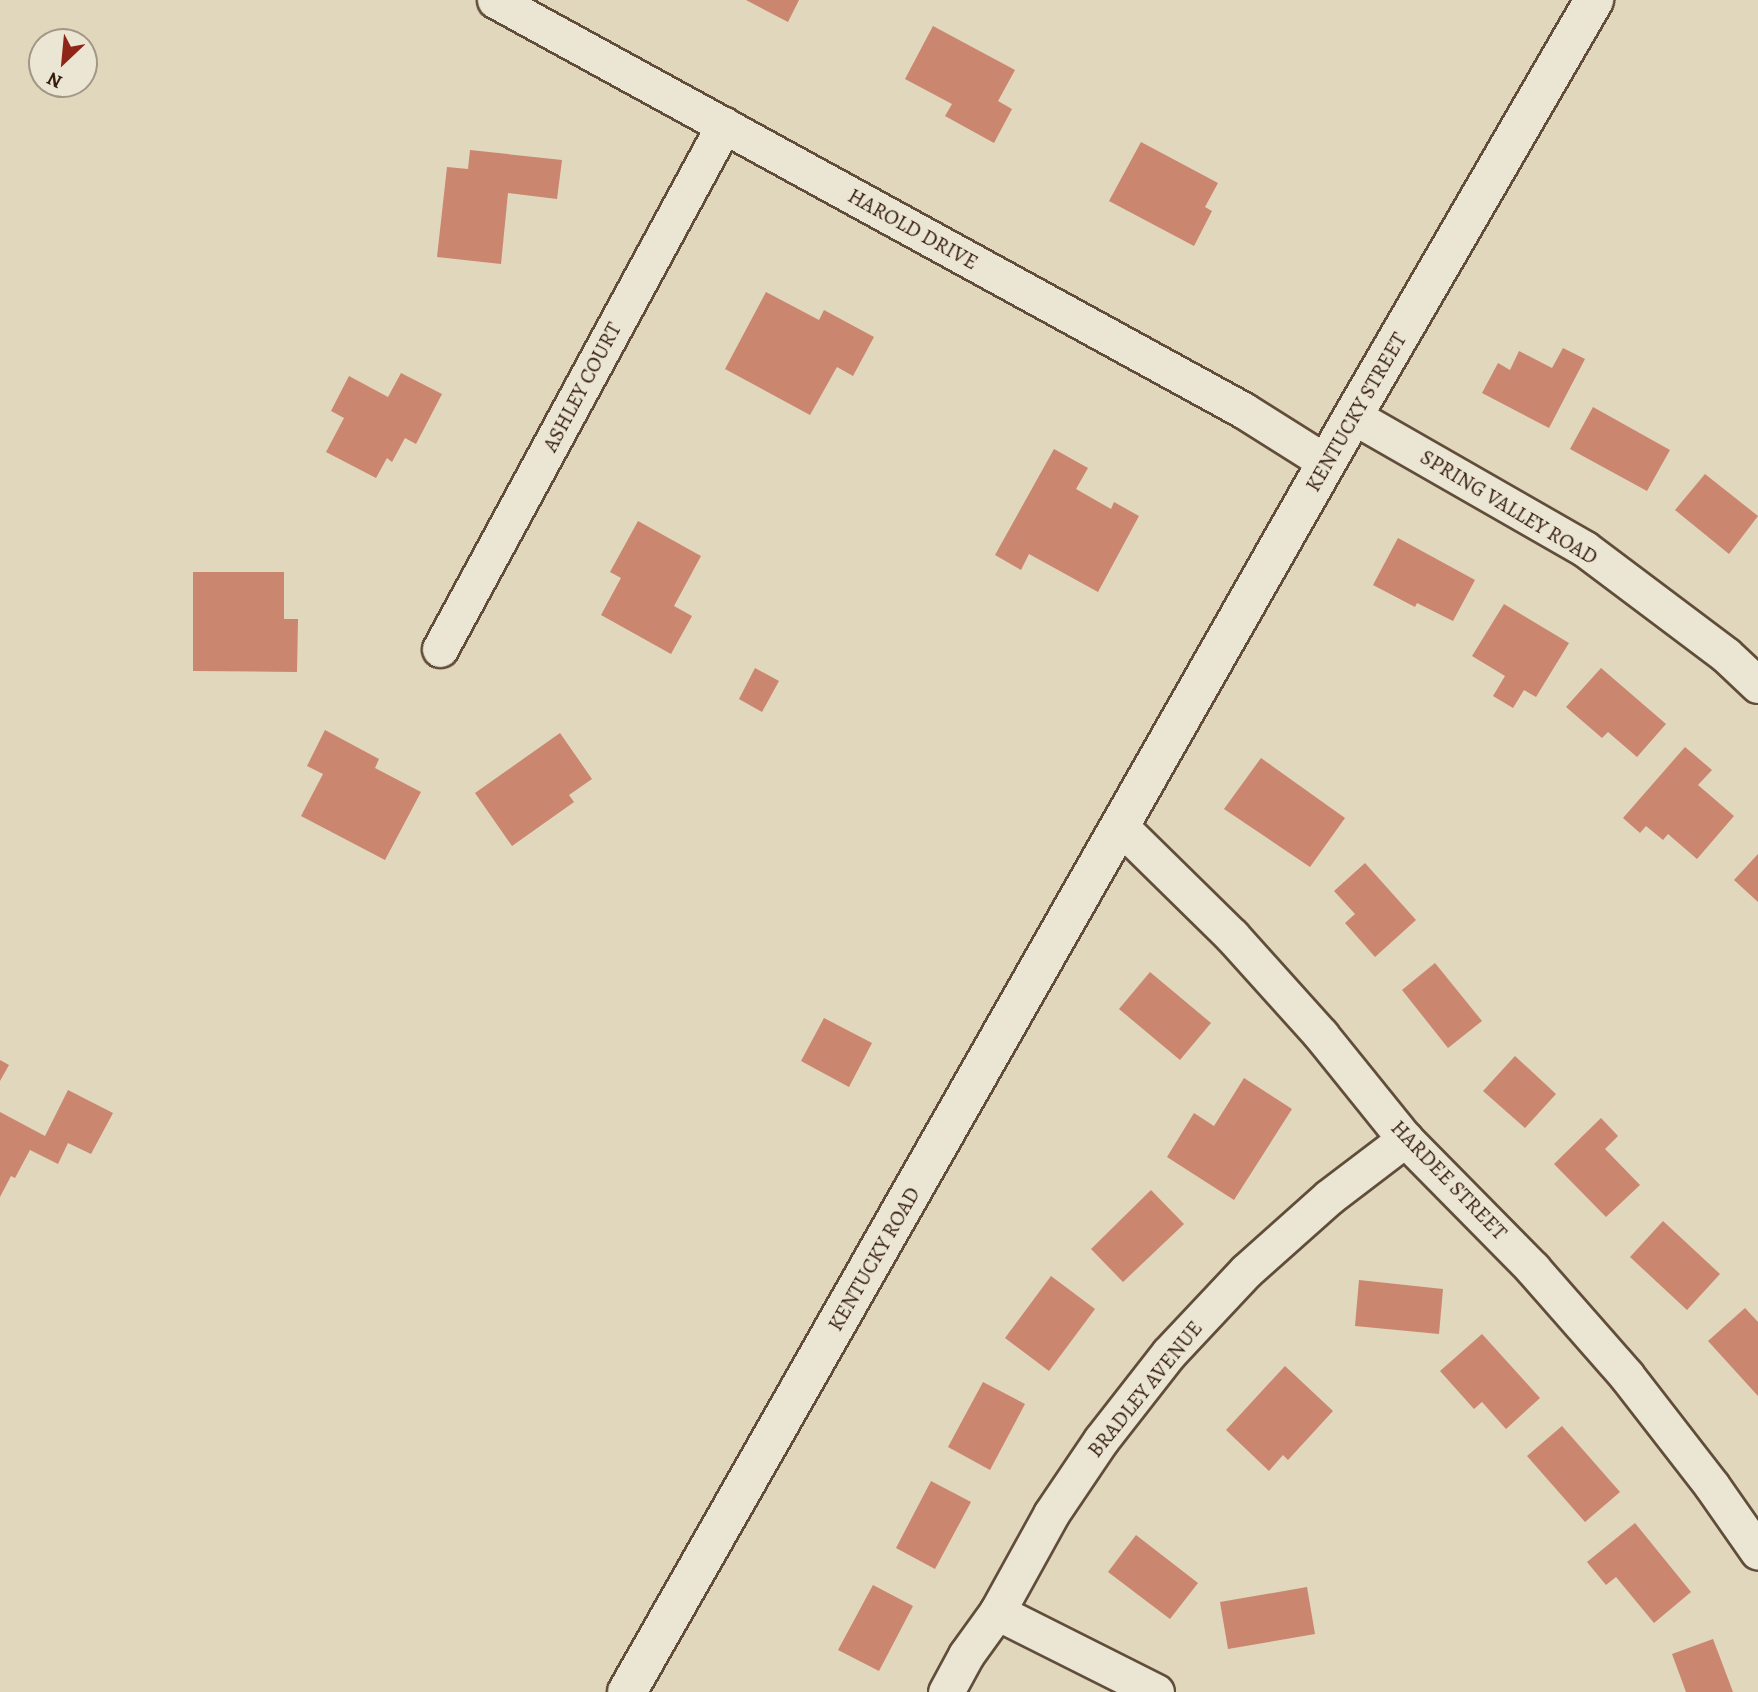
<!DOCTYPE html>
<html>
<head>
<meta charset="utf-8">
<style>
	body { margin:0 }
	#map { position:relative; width:1758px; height:1692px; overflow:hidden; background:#e0d7bc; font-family:Alegreya,serif }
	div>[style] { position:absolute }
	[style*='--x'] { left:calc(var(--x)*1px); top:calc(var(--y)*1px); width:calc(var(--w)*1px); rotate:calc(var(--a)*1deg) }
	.building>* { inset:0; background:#cb866f }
	.roads { filter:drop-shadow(2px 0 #614d3a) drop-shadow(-2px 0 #614d3a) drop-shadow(0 2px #614d3a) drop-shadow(0 -2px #614d3a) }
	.minor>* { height:35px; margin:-17.5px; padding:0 17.5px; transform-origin:17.5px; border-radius:17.5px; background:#ebe5d3 }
	.tertiary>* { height:38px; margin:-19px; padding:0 19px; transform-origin:19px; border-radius:19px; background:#ebe5d3 }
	span { translate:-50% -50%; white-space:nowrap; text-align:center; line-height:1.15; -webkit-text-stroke:7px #ebe5d3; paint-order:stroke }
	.street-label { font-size:21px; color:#371f0f }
	.north { position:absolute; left:28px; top:28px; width:70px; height:70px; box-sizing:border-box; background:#ebe5d3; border:2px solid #a39685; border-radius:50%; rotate:206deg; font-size:19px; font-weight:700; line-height:28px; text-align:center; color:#371f0f }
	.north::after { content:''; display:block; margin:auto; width:24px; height:32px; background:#8f2418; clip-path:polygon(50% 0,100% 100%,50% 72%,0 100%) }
</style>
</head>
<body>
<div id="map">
	<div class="building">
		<i style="clip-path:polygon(746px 0,799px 0,788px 22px)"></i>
		<i style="clip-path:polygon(933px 26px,1015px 70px,998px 101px,1012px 109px,994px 143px,945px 116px,952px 104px,905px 79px)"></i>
		<i style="clip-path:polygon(1141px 142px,1218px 183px,1205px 207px,1212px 211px,1194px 246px,1109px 201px)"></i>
		<i style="clip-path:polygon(470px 150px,562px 160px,557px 199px,508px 193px,501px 264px,437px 257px,447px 167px,468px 169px)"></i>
		<i style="clip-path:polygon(766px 292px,819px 320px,824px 310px,874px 337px,853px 376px,837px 367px,810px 415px,725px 369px)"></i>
		<i style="clip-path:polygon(1563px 348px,1585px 359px,1549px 428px,1482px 393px,1498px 363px,1510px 370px,1519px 351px,1552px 368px)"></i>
		<i style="clip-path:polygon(401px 373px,442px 394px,416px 444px,405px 438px,392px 462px,387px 458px,376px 478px,326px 452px,344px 418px,331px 411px,349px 376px,388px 397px)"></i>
		<i style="clip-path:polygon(1593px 407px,1670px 450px,1647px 491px,1570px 449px)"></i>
		<i style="clip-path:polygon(1054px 449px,1088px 468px,1076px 489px,1111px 509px,1114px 502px,1139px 516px,1098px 592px,1029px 554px,1021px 570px,995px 555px)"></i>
		<i style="clip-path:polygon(1705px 474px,1758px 516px,1729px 554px,1675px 510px)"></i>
		<i style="clip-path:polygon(638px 521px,701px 556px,674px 606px,692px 616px,671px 654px,601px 615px,621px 578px,610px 572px)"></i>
		<i style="clip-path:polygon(1398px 538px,1475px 580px,1453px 621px,1417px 603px,1415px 607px,1373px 585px)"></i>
		<i style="clip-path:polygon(193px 572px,284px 572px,284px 619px,298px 619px,297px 672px,193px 671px)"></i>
		<i style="clip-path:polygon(1504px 604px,1569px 643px,1536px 697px,1524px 690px,1513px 708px,1493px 696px,1505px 676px,1472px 656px)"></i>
		<i style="clip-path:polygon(755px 668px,779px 681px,762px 712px,739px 699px)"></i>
		<i style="clip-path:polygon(1601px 668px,1666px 724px,1637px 757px,1608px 732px,1602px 738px,1566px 707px)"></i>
		<i style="clip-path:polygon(325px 730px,379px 759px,375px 768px,421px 792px,385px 860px,301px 816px,323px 774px,307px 766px)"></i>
		<i style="clip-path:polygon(560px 733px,592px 779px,569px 795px,574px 802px,512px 846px,475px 793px)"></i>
		<i style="clip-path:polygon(1685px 747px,1712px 770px,1698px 785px,1734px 816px,1697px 859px,1668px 834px,1663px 840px,1646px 826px,1640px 833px,1623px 818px)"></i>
		<i style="clip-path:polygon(1261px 758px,1345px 818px,1310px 867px,1224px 809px)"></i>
		<i style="clip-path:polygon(1758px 854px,1758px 902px,1734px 880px)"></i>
		<i style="clip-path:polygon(1365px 863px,1416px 920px,1375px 957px,1345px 923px,1355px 914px,1334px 891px)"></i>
		<i style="clip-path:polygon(1435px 963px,1482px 1021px,1448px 1048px,1402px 990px)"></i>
		<i style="clip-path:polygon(1150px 972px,1211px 1023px,1180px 1060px,1119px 1009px)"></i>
		<i style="clip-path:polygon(824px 1018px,872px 1043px,849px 1087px,801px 1061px)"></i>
		<i style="clip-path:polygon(1515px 1056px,1556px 1094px,1525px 1128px,1483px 1091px)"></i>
		<i style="clip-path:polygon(0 1060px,9px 1065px,0 1081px)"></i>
		<i style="clip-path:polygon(1244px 1078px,1292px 1109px,1234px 1200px,1167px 1157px,1194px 1113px,1214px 1126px)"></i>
		<i style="clip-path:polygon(68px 1090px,113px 1113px,91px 1154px,68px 1143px,58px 1164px,30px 1150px,15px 1178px,11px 1176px,0 1197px,0 1112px,45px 1136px)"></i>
		<i style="clip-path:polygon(1601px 1118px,1618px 1136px,1605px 1149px,1640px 1185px,1606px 1217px,1554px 1164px)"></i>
		<i style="clip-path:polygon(1151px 1190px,1184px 1224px,1123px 1282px,1091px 1249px)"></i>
		<i style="clip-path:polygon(1663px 1221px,1720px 1274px,1687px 1310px,1630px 1257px)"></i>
		<i style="clip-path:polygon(1051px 1276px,1095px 1309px,1049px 1371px,1005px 1338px)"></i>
		<i style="clip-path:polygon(1359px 1280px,1443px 1289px,1439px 1334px,1355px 1326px)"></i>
		<i style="clip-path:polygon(1745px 1308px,1758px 1322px,1758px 1396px,1708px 1341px)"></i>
		<i style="clip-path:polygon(1482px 1334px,1540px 1398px,1506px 1429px,1482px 1402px,1474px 1409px,1440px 1371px)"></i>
		<i style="clip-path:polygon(1285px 1366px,1333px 1411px,1288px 1460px,1283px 1455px,1269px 1471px,1226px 1430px)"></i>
		<i style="clip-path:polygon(983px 1382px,1025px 1404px,990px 1470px,948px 1447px)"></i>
		<i style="clip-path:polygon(1562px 1426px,1620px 1492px,1585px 1522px,1527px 1456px)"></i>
		<i style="clip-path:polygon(931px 1481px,971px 1502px,935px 1569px,896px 1548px)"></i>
		<i style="clip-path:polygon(1635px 1523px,1691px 1592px,1654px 1623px,1616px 1577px,1606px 1585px,1587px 1562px)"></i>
		<i style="clip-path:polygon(1136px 1535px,1198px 1583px,1170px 1619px,1108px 1572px)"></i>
		<i style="clip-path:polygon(873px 1585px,913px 1606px,879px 1671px,838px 1650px)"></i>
		<i style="clip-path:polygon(1307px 1587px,1315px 1634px,1228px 1649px,1220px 1602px)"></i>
		<i style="clip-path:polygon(1713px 1639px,1733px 1692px,1686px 1692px,1672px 1654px)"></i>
	</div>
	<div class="roads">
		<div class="minor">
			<i style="--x:495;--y:0;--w:853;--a:28.73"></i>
			<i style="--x:1243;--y:410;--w:99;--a:32.2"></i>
			<i style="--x:1353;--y:416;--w:267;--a:29.8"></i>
			<i style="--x:1585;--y:549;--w:176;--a:36.9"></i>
			<i style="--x:1726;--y:655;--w:44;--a:43.2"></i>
			<i style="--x:440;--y:649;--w:596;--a:-61.54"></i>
			<i style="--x:1120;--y:826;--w:157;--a:44.5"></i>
			<i style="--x:1232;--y:936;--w:133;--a:48"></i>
			<i style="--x:1321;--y:1035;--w:134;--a:51.1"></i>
			<i style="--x:1405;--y:1139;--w:182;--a:45.4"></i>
			<i style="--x:1533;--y:1269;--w:141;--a:48.7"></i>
			<i style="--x:1626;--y:1375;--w:140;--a:52.2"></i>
			<i style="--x:1712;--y:1486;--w:80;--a:55.1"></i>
			<i style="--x:997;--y:1612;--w:178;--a:26.7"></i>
			<i style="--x:946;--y:1692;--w:42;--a:-61.6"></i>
			<i style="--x:966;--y:1655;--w:53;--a:-54.2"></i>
			<i style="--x:997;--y:1612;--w:112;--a:-61.1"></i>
			<i style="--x:1051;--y:1514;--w:89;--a:-56"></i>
			<i style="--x:1101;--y:1440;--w:110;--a:-52"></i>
			<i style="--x:1169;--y:1353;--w:112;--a:-46.8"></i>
			<i style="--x:1246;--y:1271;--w:111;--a:-41.7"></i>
			<i style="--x:1329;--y:1197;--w:96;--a:-37.3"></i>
		</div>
		<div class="tertiary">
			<i style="--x:627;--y:1692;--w:1468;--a:-60.36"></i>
			<i style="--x:1353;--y:416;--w:481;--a:-59.9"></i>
		</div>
	</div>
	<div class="street-label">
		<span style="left:913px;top:229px;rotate:29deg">HAROLD DRIVE</span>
		<span style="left:582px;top:387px;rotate:-62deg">ASHLEY COURT</span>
		<span style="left:1356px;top:412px;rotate:-60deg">KENTUCKY STREET</span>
		<span style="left:1509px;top:507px;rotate:31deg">SPRING VALLEY ROAD</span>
		<span style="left:1449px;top:1180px;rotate:46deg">HARDEE STREET</span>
		<span style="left:874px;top:1259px;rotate:-60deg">KENTUCKY ROAD</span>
		<span style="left:1145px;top:1389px;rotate:-51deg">BRADLEY AVENUE</span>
	</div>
	<div class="north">N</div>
</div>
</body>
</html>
